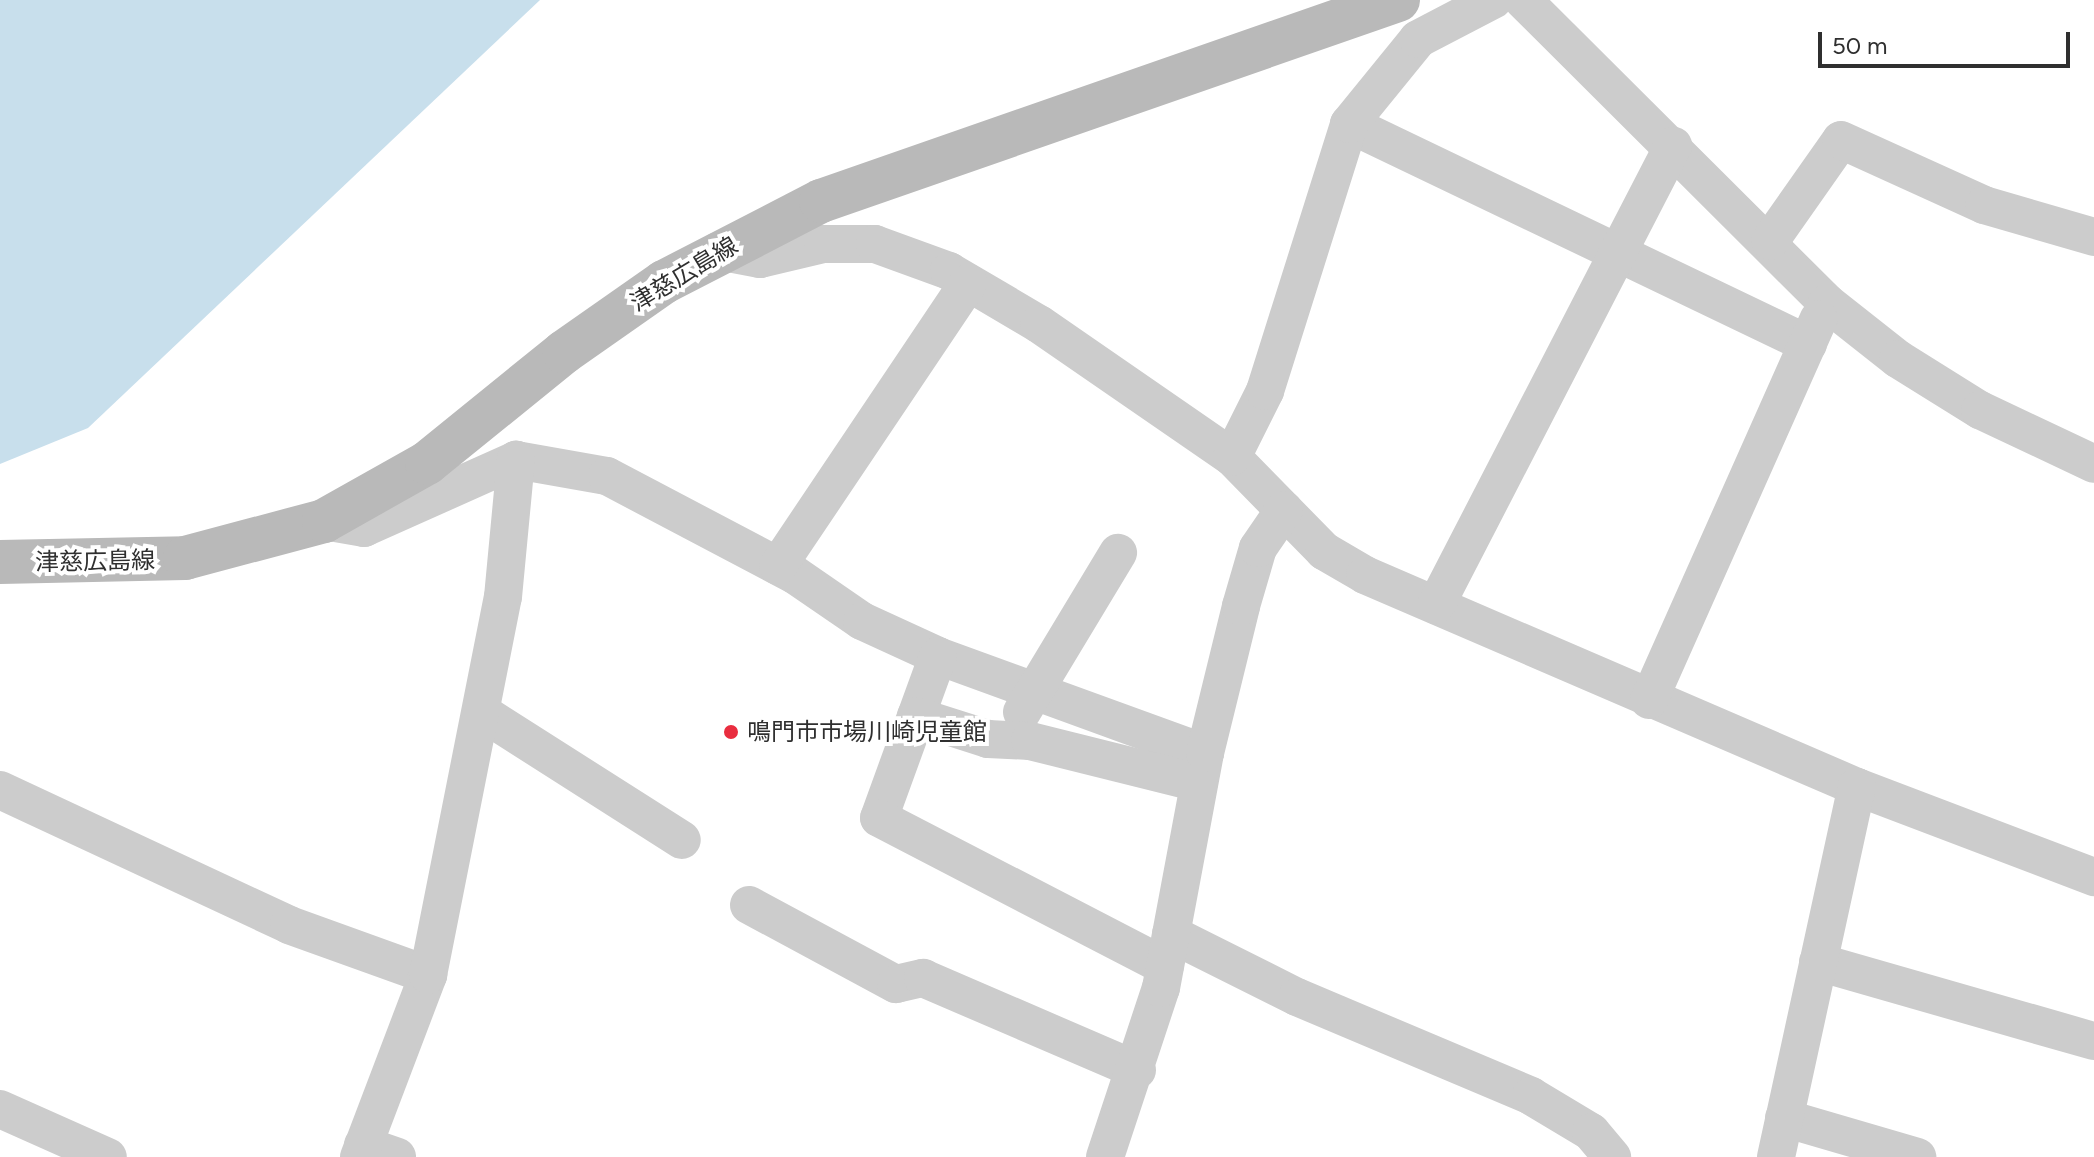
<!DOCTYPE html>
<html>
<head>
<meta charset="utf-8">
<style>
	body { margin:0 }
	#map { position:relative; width:2094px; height:1157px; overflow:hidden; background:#fff; font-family:Figtree,"Noto Sans JP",sans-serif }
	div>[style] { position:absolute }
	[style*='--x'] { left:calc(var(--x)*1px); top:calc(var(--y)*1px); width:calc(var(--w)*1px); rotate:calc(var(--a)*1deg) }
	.water>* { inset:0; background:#c8dfec }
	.street>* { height:38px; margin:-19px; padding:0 19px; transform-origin:19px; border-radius:19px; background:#ccc }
	.secondary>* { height:44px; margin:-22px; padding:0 22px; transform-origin:22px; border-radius:22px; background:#b9b9b9 }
	.dots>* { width:22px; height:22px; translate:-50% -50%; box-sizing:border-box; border:4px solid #fff; border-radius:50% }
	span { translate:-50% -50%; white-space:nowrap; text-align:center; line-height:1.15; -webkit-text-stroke:8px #fff; paint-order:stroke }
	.street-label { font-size:24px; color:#2f2f2f }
	.poi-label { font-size:24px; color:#2f2f2f }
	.left { translate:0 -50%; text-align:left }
	.scale { position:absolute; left:1818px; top:32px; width:252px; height:36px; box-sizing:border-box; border:4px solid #2f2f2f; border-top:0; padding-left:10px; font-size:24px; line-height:28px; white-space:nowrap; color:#2f2f2f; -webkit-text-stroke:6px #fff; paint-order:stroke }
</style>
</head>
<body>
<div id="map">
	<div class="water">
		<i style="clip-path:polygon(0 0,540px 0,88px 428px,0 464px)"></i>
	</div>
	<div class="street">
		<i style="--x:1523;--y:0;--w:429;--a:44.9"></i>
		<i style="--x:1827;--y:303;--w:90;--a:38.3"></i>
		<i style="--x:1898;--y:359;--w:97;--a:31.9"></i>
		<i style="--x:1980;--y:410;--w:126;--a:25.3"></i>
		<i style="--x:1349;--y:124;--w:509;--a:25.61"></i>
		<i style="--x:1770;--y:241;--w:123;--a:-54.9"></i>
		<i style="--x:1841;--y:140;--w:157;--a:24.4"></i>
		<i style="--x:1984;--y:205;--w:115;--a:16.2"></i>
		<i style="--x:718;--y:251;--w:43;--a:10.8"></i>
		<i style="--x:760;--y:259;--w:65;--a:-13.4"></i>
		<i style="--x:823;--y:244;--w:52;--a:0"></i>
		<i style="--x:875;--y:244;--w:79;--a:20"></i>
		<i style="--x:949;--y:271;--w:104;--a:30.5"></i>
		<i style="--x:1039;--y:324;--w:234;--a:34.6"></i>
		<i style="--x:1232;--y:457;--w:132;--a:45.6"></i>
		<i style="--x:1324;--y:551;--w:48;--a:30.3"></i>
		<i style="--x:1365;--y:575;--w:536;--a:23.31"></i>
		<i style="--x:1857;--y:787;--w:254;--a:20.8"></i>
		<i style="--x:1232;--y:457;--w:74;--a:-63.4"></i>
		<i style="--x:1265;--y:391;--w:280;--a:-72.5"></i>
		<i style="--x:1349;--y:124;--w:109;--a:-50.9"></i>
		<i style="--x:1418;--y:39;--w:85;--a:-27.5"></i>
		<i style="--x:324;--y:521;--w:41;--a:9.9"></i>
		<i style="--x:364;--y:528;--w:167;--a:-24.1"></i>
		<i style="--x:516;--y:460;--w:92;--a:10"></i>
		<i style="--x:607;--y:476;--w:212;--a:27.8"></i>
		<i style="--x:795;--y:575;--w:81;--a:34.5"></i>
		<i style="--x:862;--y:621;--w:84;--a:24.7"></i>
		<i style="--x:938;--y:656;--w:284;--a:20"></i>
		<i style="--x:778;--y:566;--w:341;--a:-56.1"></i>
		<i style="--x:1436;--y:605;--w:517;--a:-62.69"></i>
		<i style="--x:938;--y:656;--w:172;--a:110"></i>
		<i style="--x:879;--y:818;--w:322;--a:27.4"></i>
		<i style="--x:1649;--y:700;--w:417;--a:-66"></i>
		<i style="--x:481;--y:712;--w:238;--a:32.5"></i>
		<i style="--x:1022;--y:712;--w:186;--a:-58.9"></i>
		<i style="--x:916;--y:716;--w:76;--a:17.7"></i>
		<i style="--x:988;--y:739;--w:42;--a:2.7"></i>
		<i style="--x:1030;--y:741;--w:174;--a:14"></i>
		<i style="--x:0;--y:790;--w:319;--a:25"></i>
		<i style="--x:289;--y:925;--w:148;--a:19.8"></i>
		<i style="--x:749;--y:905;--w:167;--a:28.3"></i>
		<i style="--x:896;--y:984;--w:28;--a:-13"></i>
		<i style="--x:923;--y:978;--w:233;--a:23.3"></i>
		<i style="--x:1171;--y:934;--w:141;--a:26.6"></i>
		<i style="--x:1297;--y:997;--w:254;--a:22.9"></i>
		<i style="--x:1531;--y:1096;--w:70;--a:31"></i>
		<i style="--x:1591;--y:1132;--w:33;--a:50"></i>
		<i style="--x:1818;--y:962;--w:287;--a:16"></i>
		<i style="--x:0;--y:1109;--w:118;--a:24"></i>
		<i style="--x:1784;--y:1118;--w:139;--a:16.3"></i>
		<i style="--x:363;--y:1145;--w:36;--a:19"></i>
		<i style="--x:359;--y:1157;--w:195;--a:-69.2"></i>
		<i style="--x:428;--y:975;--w:385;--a:-78.8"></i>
		<i style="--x:503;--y:597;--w:138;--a:-84.6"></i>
		<i style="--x:1105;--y:1157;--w:178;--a:-71.7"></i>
		<i style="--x:1161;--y:988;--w:239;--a:-79.4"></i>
		<i style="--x:1205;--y:753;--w:151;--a:-76.2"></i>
		<i style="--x:1241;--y:606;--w:60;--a:-73.7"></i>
		<i style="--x:1258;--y:548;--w:46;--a:-55.6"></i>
		<i style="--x:1776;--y:1157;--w:379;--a:-77.7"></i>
	</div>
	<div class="secondary">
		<i style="--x:0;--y:562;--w:185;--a:-1.2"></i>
		<i style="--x:185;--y:558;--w:144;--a:-14.9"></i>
		<i style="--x:324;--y:521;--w:118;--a:-29.4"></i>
		<i style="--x:427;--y:463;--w:176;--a:-39"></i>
		<i style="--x:564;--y:352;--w:122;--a:-35"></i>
		<i style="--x:664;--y:282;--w:177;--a:-27.3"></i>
		<i style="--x:821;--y:201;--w:611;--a:-19.21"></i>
	</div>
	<div class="dots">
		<i style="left:731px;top:732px;background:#e92d3f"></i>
	</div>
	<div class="street-label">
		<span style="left:684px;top:274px;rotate:-31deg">津慈広島線</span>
		<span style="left:95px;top:561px;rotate:-1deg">津慈広島線</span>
	</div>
	<div class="poi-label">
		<span class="left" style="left:747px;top:732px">鳴門市市場川崎児童館</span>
	</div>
	<div class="scale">50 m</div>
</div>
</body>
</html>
